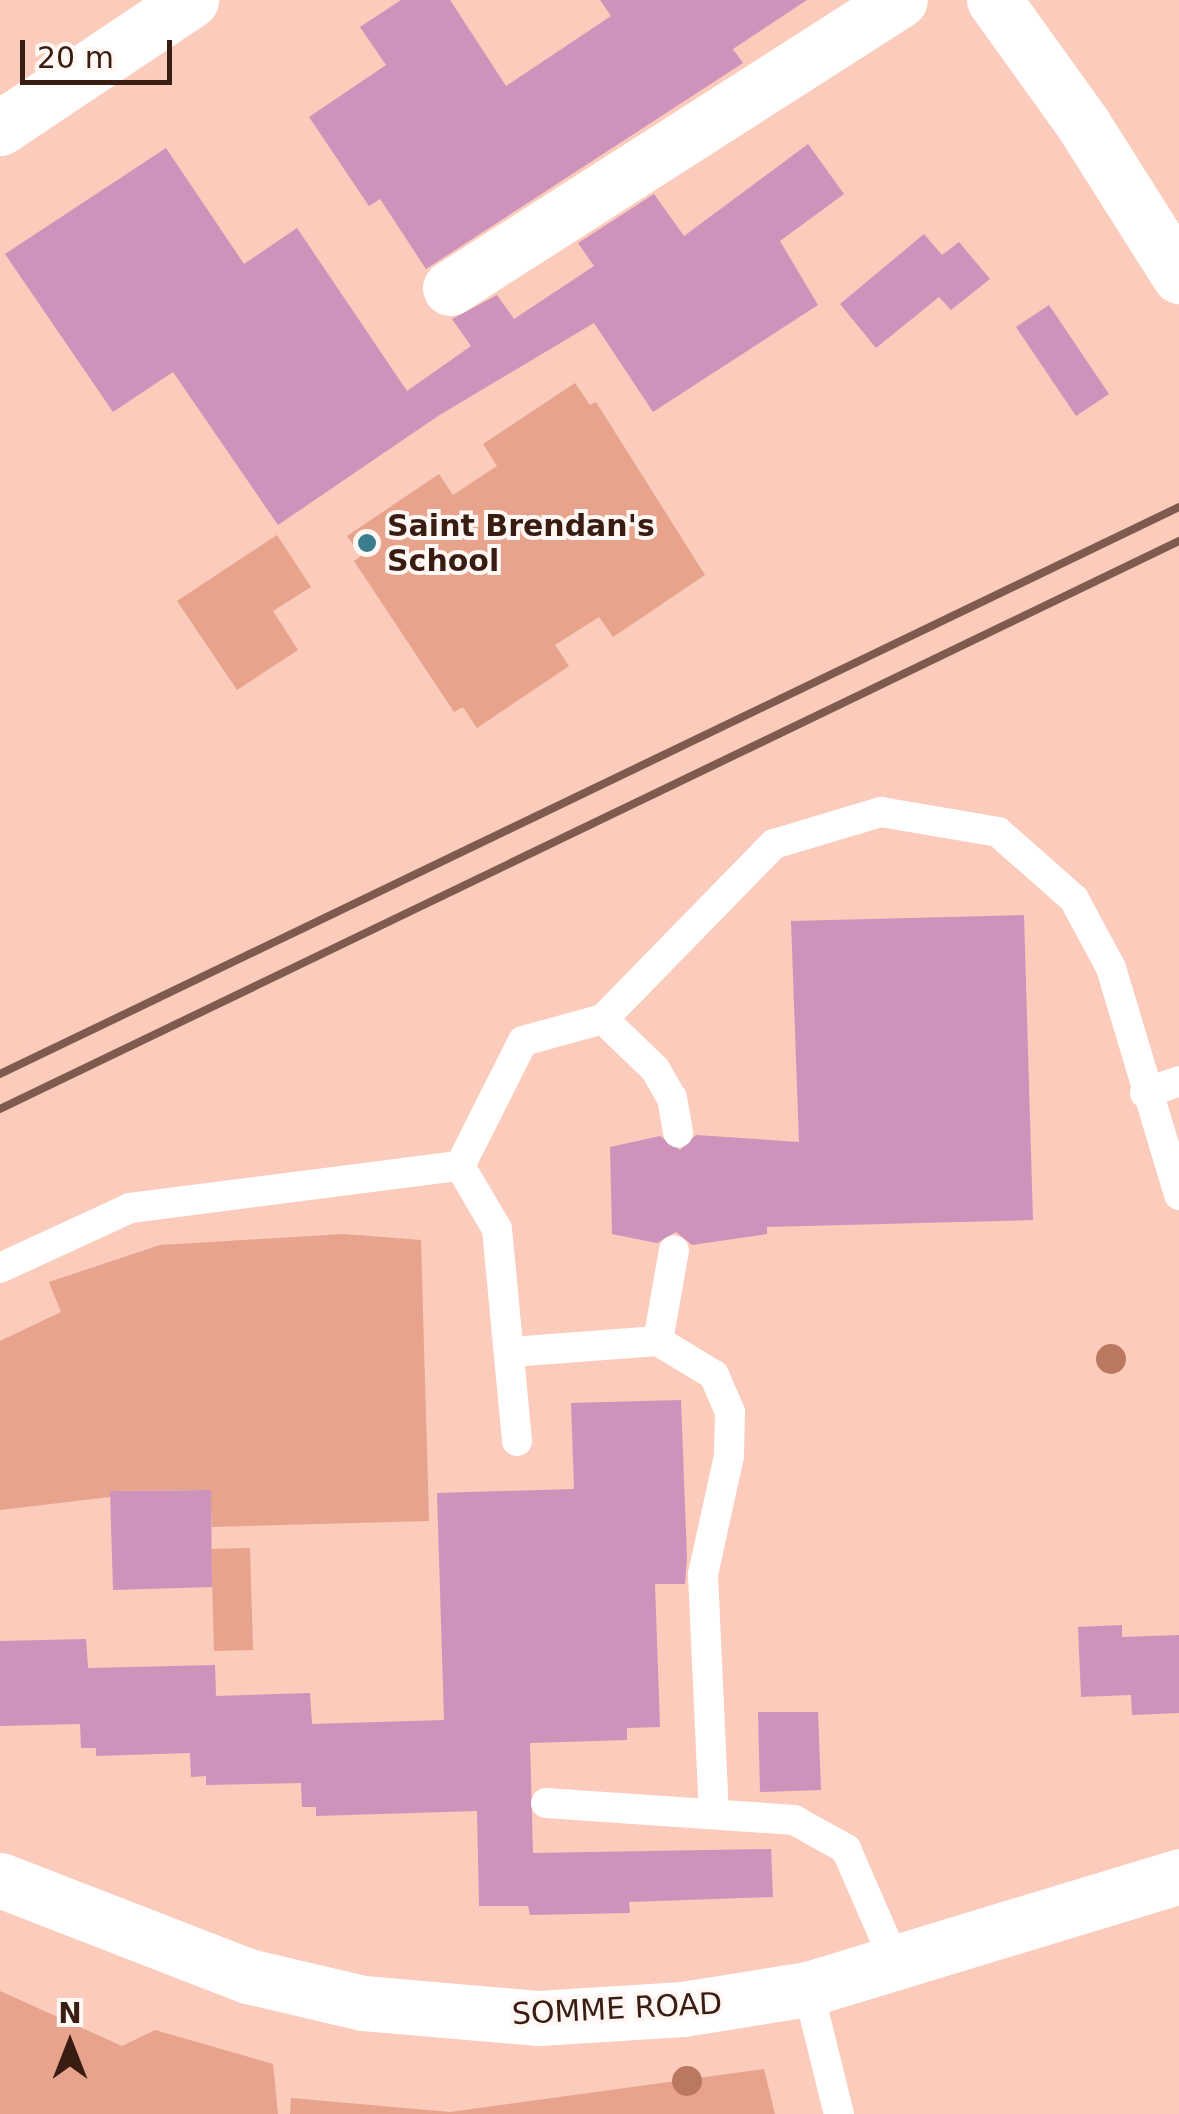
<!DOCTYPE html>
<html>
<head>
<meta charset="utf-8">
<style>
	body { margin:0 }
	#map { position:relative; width:1179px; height:2114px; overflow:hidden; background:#fbcbbb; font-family:"DejaVu Sans",sans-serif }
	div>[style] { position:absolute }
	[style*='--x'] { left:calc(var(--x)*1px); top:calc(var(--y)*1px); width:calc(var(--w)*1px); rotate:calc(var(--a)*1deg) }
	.green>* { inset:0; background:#e7a38c }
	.building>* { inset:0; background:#ce93bb }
	.lane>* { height:30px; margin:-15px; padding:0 15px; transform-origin:15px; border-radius:15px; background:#fff }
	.street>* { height:55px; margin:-27.5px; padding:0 27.5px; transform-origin:27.5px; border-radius:27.5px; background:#fff }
	.secondary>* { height:55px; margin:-27.5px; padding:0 27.5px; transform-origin:27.5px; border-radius:27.5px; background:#fff }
	.rail>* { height:8px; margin:-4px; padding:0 4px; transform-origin:4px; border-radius:4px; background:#7e5b4e }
	.trees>* { width:30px; height:30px; margin:-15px; border-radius:50%; background:#bb7861 }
	.dots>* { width:28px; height:28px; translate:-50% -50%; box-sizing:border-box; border:5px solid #fff7f4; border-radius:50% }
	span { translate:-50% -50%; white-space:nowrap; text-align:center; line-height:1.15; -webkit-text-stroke:8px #fff7f4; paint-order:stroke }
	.poi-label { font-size:30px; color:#391c12; font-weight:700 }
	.left { translate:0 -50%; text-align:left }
	.street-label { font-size:30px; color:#391c12 }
	.north { position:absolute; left:20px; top:1994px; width:100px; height:100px; -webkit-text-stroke:8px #fff7f4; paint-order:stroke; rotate:0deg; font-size:28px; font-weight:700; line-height:40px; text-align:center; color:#391c12 }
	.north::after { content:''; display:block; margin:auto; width:35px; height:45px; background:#391c12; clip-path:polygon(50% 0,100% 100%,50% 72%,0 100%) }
	.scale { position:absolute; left:20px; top:40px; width:152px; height:45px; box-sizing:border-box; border:5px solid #391c12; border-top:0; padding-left:12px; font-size:30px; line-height:35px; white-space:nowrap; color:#391c12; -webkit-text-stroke:8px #fff7f4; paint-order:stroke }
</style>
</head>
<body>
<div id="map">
	<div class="green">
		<i style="clip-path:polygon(575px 383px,590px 405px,596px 402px,705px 575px,613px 637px,599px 617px,555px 645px,569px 666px,477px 728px,463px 707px,454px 712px,354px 561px,361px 556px,347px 536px,439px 474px,453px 495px,497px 466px,483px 444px)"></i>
		<i style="clip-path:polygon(277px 535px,311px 587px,273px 611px,298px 650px,237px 690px,177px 601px)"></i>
		<i style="clip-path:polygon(344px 1234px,421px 1240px,429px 1521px,212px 1527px,210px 1491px,189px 1490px,111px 1491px,110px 1497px,0 1510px,0 1341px,61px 1312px,49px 1282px,160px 1245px)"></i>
		<i style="clip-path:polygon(250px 1548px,253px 1650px,214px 1651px,211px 1549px)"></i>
		<i style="clip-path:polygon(0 1991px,122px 2046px,155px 2030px,273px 2064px,278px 2114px,0 2114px)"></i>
		<i style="clip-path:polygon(764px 2069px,775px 2114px,290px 2114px,291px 2098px,450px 2112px)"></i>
	</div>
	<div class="building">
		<i style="clip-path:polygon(401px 0,450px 0,506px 86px,611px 16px,600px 0,807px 0,733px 49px,743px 63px,426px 269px,380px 199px,369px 206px,309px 117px,386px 65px,360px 27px)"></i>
		<i style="clip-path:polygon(808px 144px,844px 194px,780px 241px,818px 305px,653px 412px,594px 323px,438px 416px,278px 525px,173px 372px,113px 412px,5px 254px,166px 148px,244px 264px,297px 228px,407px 391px,471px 346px,452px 319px,497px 295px,514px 319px,594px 266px,578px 243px,654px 194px,684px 236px)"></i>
		<i style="clip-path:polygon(924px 234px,942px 255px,959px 242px,990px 279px,951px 310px,939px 297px,876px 348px,840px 304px)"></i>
		<i style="clip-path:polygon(1049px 305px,1109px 394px,1076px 416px,1016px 327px)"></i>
		<i style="clip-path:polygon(1024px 915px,1033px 1220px,767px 1227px,767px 1234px,692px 1245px,676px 1232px,657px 1243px,612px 1234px,610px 1147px,660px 1136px,680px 1150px,696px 1135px,799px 1142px,791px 921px)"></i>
		<i style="clip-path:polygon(681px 1400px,687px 1558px,685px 1584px,655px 1584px,660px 1727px,627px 1728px,627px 1740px,530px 1743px,533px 1853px,771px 1849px,773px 1897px,629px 1902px,630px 1913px,530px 1915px,528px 1906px,479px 1906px,477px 1811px,316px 1816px,316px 1807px,302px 1807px,301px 1783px,206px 1785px,206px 1776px,191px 1777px,190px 1753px,96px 1756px,96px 1748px,81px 1748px,80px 1724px,0 1726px,0 1641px,86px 1639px,88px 1668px,215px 1665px,216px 1696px,310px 1693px,312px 1724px,444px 1720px,437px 1493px,574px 1489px,571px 1403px)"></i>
		<i style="clip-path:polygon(211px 1490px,212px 1587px,113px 1590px,110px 1491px)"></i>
		<i style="clip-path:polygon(1122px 1625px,1122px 1637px,1179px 1635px,1179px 1713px,1132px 1715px,1131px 1695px,1081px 1697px,1078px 1627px)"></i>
		<i style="clip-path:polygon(758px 1712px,818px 1712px,821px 1790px,760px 1792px)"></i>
	</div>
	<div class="lane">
		<i style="--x:603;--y:1019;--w:72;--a:43.9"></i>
		<i style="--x:655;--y:1069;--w:34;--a:60"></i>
		<i style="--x:672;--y:1098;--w:35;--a:80"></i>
		<i style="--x:1145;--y:1093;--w:36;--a:-19"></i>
		<i style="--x:460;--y:1166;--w:140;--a:-63.3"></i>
		<i style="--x:523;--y:1041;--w:83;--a:-15.4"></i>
		<i style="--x:603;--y:1019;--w:245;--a:-45.7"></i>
		<i style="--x:774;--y:844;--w:112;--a:-16.7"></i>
		<i style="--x:881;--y:812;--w:119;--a:9.7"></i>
		<i style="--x:998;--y:832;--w:101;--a:41.4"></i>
		<i style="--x:1074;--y:899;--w:78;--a:61.8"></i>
		<i style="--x:1111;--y:968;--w:237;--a:73.3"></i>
		<i style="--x:460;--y:1166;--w:73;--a:59.6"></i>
		<i style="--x:497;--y:1229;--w:213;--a:84.6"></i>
		<i style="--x:0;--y:1268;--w:143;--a:-24.8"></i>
		<i style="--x:130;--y:1208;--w:333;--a:-7.3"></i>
		<i style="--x:658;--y:1341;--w:92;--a:-80"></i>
		<i style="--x:511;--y:1352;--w:147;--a:-4.3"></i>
		<i style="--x:658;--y:1341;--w:66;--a:31.3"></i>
		<i style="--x:714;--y:1375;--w:40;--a:66.6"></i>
		<i style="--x:730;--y:1412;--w:44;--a:91.3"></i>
		<i style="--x:729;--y:1456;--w:121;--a:102.4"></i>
		<i style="--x:703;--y:1574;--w:239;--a:87.4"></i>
		<i style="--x:546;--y:1803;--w:249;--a:3.9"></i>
		<i style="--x:794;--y:1820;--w:60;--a:29.1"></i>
		<i style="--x:846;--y:1849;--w:125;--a:66.5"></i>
		<i style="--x:808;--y:1989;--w:129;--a:76.1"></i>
	</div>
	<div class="street">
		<i style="--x:0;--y:128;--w:230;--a:-33.8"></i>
		<i style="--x:450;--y:288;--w:534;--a:-32.62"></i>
	</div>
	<div class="secondary">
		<i style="--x:994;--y:0;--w:153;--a:54.3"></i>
		<i style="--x:1083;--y:124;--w:180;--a:57.7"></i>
		<i style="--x:0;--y:1880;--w:266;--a:21.2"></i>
		<i style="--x:248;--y:1976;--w:118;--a:13.2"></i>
		<i style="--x:363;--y:2003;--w:177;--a:4.9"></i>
		<i style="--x:539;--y:2018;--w:144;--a:-3.6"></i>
		<i style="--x:683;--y:2009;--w:127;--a:-9.1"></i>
		<i style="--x:808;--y:1989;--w:388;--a:-16.9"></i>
	</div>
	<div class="rail">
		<i style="--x:0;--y:1074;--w:1308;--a:-25.68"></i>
		<i style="--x:0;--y:1109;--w:1309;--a:-25.72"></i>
	</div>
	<div class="trees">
		<i style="left:1111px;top:1359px"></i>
		<i style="left:687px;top:2081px"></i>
	</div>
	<div class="dots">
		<i style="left:367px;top:543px;background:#3b7c8f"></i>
	</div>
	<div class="poi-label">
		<span class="left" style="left:387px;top:543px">Saint Brendan's<br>School</span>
	</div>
	<div class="street-label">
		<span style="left:617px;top:2009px;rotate:-3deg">SOMME ROAD</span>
	</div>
	<div class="north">N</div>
	<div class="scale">20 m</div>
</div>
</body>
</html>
